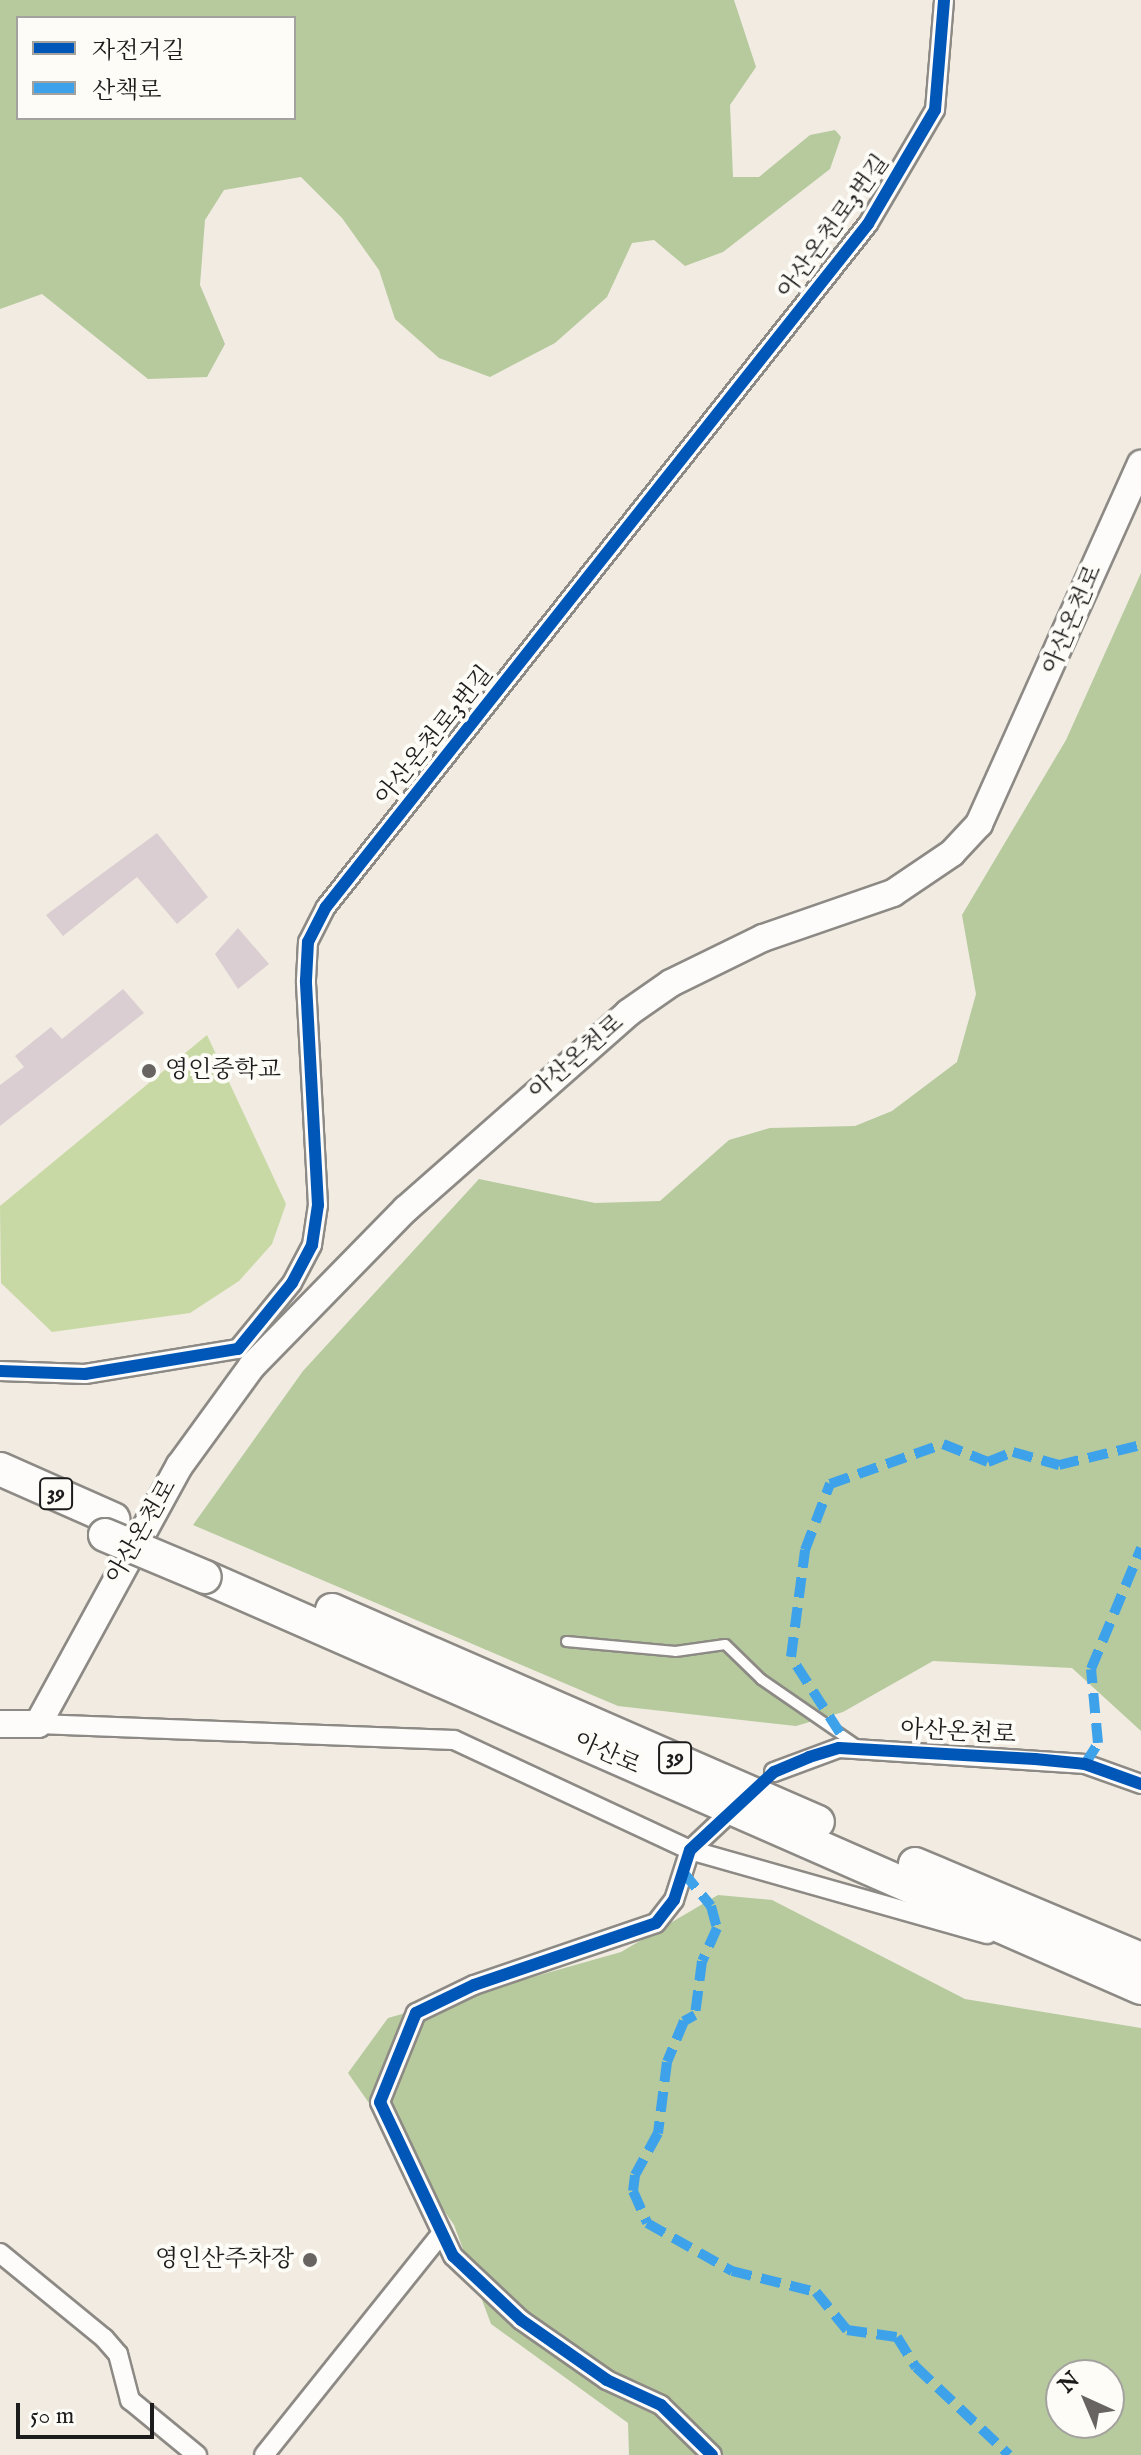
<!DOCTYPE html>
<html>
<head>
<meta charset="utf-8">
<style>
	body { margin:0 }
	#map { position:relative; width:1141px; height:2455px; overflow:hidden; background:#f1ebe1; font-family:"IM FELL English","Noto Serif KR",serif }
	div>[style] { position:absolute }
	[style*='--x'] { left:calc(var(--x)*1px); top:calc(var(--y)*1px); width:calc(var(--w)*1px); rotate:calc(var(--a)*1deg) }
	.green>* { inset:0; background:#c9d9a5 }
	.forest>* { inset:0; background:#b6ca9d }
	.building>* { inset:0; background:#daced2 }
	.roads { filter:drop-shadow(2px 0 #8d8a85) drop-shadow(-2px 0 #8d8a85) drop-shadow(0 2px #8d8a85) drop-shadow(0 -2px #8d8a85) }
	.service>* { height:9px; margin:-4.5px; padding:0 4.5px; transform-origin:4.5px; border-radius:4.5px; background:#fdfcfa }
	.minor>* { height:18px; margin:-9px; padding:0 9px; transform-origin:9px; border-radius:9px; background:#fdfcfa }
	.secondary>* { height:26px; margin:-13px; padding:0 13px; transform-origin:13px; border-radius:13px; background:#fdfcfa }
	.trunk>* { height:32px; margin:-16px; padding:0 16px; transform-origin:16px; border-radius:16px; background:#fdfcfa }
	.bridges { filter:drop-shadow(2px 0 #8d8a85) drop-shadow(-2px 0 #8d8a85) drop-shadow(0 2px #8d8a85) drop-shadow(0 -2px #8d8a85) }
	.trunk-bridge>* { height:32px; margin:-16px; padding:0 16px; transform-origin:16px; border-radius:16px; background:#fdfcfa }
	.quiet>* { height:10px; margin-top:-5px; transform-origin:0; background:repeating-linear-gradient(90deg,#3da2ea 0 20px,transparent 0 30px) }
	.cycleway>* { height:12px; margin:-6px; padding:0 6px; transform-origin:6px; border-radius:6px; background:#0057b8 }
	.dots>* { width:22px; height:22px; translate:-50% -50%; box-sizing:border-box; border:4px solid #fdfcf7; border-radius:50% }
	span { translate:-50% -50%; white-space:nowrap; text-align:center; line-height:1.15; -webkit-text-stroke:8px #fdfcf7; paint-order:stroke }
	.shield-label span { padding:2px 6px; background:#fdfcf7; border:2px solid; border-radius:6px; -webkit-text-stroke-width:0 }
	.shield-label { font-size:22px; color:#1c1c1c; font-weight:700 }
	.street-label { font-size:24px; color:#1c1c1c }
	.poi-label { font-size:24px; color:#1c1c1c }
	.left { translate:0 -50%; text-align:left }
	.right { translate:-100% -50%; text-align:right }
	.legend { position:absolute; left:16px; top:16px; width:280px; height:104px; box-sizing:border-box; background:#fdfcf7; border:2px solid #a3a29f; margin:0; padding:10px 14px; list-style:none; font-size:24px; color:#1c1c1c }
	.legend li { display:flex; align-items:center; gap:16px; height:40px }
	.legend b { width:40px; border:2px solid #a3a29f }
	.north { position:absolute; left:1045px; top:2359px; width:80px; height:80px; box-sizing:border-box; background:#fdfcf7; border:2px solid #a3a29f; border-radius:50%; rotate:316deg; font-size:22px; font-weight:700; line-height:32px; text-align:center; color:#1c1c1c }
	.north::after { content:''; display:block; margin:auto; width:28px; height:36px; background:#676461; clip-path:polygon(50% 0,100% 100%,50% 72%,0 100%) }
	.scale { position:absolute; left:16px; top:2403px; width:138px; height:36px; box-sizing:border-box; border:4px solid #1c1c1c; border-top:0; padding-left:10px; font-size:24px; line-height:28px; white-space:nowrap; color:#1c1c1c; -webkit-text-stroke:6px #fdfcf7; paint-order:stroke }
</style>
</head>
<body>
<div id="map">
	<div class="green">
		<i style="clip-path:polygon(207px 1035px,286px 1204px,272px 1244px,239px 1281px,190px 1313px,52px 1332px,1px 1283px,0 1206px)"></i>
	</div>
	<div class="forest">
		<i style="clip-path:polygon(evenodd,0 0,734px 0,756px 67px,730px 105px,733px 177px,759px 177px,810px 135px,835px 130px,841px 137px,830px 169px,723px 252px,685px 266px,654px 240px,632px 243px,607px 297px,555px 343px,490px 377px,439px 358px,395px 319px,379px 270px,342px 218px,301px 177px,224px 190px,205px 220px,200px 285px,225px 344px,207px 377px,148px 379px,42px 294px,0 309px,0 0,18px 18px,294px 18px,294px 118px,18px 118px,18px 18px)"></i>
		<i style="clip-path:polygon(1141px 573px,1141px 1731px,1072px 1668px,933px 1661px,843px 1712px,796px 1726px,618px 1706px,193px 1525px,303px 1371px,479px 1179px,595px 1203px,660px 1201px,729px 1140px,770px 1128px,855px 1126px,892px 1111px,957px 1062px,976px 994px,962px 915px,1066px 740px)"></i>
		<i style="clip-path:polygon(evenodd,718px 1895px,772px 1900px,965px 1999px,1141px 2028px,1141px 2455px,629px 2455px,628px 2423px,491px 2324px,454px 2225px,348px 2073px,388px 2018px,621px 1952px,718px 1895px,1061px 2375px,1109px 2375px,1109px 2423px,1061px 2423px,1061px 2375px)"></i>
	</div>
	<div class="building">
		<i style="clip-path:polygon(157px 833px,208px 897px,177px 924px,137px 877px,63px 936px,46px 915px)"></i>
		<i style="clip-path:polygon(238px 928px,269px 964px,238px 989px,215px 954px)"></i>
		<i style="clip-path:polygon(123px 989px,144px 1013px,0 1126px,0 1085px,24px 1067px,15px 1056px,51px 1027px,62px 1039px)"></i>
	</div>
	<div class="roads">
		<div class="service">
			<i style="--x:566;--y:1641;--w:109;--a:5.2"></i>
			<i style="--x:675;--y:1651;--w:50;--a:-8"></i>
			<i style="--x:725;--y:1644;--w:50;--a:44.2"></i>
			<i style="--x:761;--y:1679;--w:118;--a:34.6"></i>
		</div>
		<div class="minor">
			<i style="--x:0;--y:1371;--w:85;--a:2"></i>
			<i style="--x:85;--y:1374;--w:155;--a:-9.3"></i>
			<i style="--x:238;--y:1349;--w:85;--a:-50.7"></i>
			<i style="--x:292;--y:1283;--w:43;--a:-62.2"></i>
			<i style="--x:312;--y:1245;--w:40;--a:-81.5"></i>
			<i style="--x:318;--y:1205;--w:225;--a:-93.1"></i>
			<i style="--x:306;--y:980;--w:38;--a:-87"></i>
			<i style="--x:308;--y:942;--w:39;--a:-63"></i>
			<i style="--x:326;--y:907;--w:872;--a:-51.57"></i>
			<i style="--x:868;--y:224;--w:132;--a:-59.6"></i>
			<i style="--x:935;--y:110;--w:110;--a:-85.3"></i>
			<i style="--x:38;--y:1724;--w:416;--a:2.2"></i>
			<i style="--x:454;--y:1740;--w:260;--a:25"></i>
			<i style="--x:690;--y:1850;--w:309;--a:15.8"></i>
			<i style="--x:774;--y:1772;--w:69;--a:-20.3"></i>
			<i style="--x:839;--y:1748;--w:247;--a:3.7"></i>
			<i style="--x:1085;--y:1764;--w:59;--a:19.7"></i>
			<i style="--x:0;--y:2253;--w:134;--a:39.3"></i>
			<i style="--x:104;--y:2338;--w:21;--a:49"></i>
			<i style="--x:118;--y:2354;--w:48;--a:75.4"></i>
			<i style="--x:130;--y:2400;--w:87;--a:39.4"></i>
			<i style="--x:264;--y:2455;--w:282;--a:-51.3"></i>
			<i style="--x:712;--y:2455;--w:71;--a:-135.6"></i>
			<i style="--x:661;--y:2405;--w:60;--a:-155.2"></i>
			<i style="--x:607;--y:2380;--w:105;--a:-145.1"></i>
			<i style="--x:521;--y:2320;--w:93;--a:-136.7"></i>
			<i style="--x:453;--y:2256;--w:170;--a:-115.4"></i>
			<i style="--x:380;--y:2102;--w:96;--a:-68"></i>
			<i style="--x:416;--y:2013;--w:64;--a:-25.8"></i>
			<i style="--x:474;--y:1985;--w:192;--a:-18.8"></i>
			<i style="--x:656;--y:1923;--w:29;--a:-52"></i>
			<i style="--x:674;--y:1900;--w:52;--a:-72.3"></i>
			<i style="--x:690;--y:1850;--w:45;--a:-43.2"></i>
		</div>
		<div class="secondary">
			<i style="--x:0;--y:1724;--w:38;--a:0"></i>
			<i style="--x:38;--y:1724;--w:295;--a:-61.3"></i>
			<i style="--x:180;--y:1465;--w:122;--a:-54"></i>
			<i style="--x:252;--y:1366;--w:220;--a:-45.6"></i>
			<i style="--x:406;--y:1209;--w:296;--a:-41.4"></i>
			<i style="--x:628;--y:1013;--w:52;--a:-34.9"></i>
			<i style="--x:671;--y:983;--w:102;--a:-26.1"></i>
			<i style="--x:763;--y:938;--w:138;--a:-19.1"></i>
			<i style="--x:893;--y:893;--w:71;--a:-34.1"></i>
			<i style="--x:952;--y:853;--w:40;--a:-47"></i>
			<i style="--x:979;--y:824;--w:395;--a:-65.8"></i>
		</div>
		<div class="trunk">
			<i style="--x:0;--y:1469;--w:124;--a:23.9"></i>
			<i style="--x:205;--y:1577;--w:1022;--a:23.71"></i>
			<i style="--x:332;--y:1610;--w:530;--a:23.57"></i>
			<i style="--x:915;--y:1864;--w:245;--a:22.8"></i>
		</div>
	</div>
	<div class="bridges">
		<div class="trunk-bridge">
			<i style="--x:105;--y:1535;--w:108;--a:22.8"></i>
		</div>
	</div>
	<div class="quiet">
		<i style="--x:840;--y:1733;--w:90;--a:-122.8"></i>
		<i style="--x:791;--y:1657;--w:108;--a:-82.5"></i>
		<i style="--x:805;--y:1550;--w:71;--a:-69.3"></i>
		<i style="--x:830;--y:1484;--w:120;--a:-19.5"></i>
		<i style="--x:943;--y:1444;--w:48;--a:21.8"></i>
		<i style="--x:988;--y:1462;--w:27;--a:-22"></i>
		<i style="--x:1013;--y:1452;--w:48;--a:15.8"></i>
		<i style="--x:1059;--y:1465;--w:84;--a:-13.7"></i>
		<i style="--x:1085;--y:1764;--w:25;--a:-58"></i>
		<i style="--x:1098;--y:1743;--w:74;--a:-95.4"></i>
		<i style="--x:1091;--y:1669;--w:131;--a:-67.5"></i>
		<i style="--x:683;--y:1872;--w:44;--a:50.5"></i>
		<i style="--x:711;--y:1906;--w:23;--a:75"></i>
		<i style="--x:717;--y:1928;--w:36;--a:114"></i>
		<i style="--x:702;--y:1961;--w:54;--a:97.4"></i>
		<i style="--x:695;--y:2015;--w:13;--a:151"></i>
		<i style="--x:684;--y:2021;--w:44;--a:112.5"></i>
		<i style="--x:667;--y:2062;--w:72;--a:97.2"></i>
		<i style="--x:658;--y:2133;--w:48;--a:118.7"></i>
		<i style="--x:635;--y:2175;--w:16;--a:97"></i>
		<i style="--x:633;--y:2191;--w:35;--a:66"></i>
		<i style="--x:647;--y:2223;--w:98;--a:29.5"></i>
		<i style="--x:732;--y:2271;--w:87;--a:14"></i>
		<i style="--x:816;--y:2292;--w:49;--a:50.8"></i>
		<i style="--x:847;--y:2330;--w:50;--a:8"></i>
		<i style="--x:897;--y:2337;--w:36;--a:58"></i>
		<i style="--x:916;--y:2367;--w:128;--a:43.4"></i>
	</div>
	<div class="cycleway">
		<i style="--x:0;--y:1371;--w:85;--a:2"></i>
		<i style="--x:85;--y:1374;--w:155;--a:-9.3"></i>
		<i style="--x:238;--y:1349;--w:85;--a:-50.7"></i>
		<i style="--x:292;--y:1283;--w:43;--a:-62.2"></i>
		<i style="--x:312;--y:1245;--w:40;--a:-81.5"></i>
		<i style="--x:318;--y:1205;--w:225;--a:-93.1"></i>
		<i style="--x:306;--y:980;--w:38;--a:-87"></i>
		<i style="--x:308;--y:942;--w:39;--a:-63"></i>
		<i style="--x:326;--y:907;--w:872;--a:-51.57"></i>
		<i style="--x:868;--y:224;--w:132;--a:-59.6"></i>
		<i style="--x:935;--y:110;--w:110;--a:-85.3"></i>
		<i style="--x:712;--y:2455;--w:71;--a:-135.6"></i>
		<i style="--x:661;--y:2405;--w:60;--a:-155.2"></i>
		<i style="--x:607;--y:2380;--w:105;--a:-145.1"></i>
		<i style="--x:521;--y:2320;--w:93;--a:-136.7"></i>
		<i style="--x:453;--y:2256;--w:170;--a:-115.4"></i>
		<i style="--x:380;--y:2102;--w:96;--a:-68"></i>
		<i style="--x:416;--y:2013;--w:64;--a:-25.8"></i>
		<i style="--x:474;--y:1985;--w:192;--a:-18.8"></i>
		<i style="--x:656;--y:1923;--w:29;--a:-52"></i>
		<i style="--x:674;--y:1900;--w:52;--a:-72.3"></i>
		<i style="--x:690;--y:1850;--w:115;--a:-42.9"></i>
		<i style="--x:774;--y:1772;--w:38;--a:-23"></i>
		<i style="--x:809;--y:1757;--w:31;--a:-17"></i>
		<i style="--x:839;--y:1748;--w:196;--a:3.2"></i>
		<i style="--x:1035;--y:1759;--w:50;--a:5.7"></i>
		<i style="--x:1085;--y:1764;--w:59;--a:19.7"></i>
	</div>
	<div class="dots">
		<i style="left:149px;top:1071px;background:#676461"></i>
		<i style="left:310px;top:2260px;background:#676461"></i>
	</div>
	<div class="shield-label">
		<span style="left:56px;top:1494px">39</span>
		<span style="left:675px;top:1758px">39</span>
	</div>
	<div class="street-label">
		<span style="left:834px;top:227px;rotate:-54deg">아산온천로3번길</span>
		<span style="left:1073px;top:620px;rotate:-67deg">아산온천로</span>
		<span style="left:435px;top:736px;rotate:-51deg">아산온천로3번길</span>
		<span style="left:577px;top:1058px;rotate:-41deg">아산온천로</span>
		<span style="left:142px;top:1532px;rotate:-60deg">아산온천로</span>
		<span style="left:958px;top:1733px;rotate:3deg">아산온천로</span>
		<span style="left:607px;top:1754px;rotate:24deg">아산로</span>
	</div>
	<div class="poi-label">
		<span class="left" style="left:165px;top:1071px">영인중학교</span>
		<span class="right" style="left:294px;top:2260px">영인산주차장</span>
	</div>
	<ul class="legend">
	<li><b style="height:10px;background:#0057b8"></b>자전거길</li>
	<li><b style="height:10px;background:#3da2ea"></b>산책로</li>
	</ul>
	<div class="north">N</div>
	<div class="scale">50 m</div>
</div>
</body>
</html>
